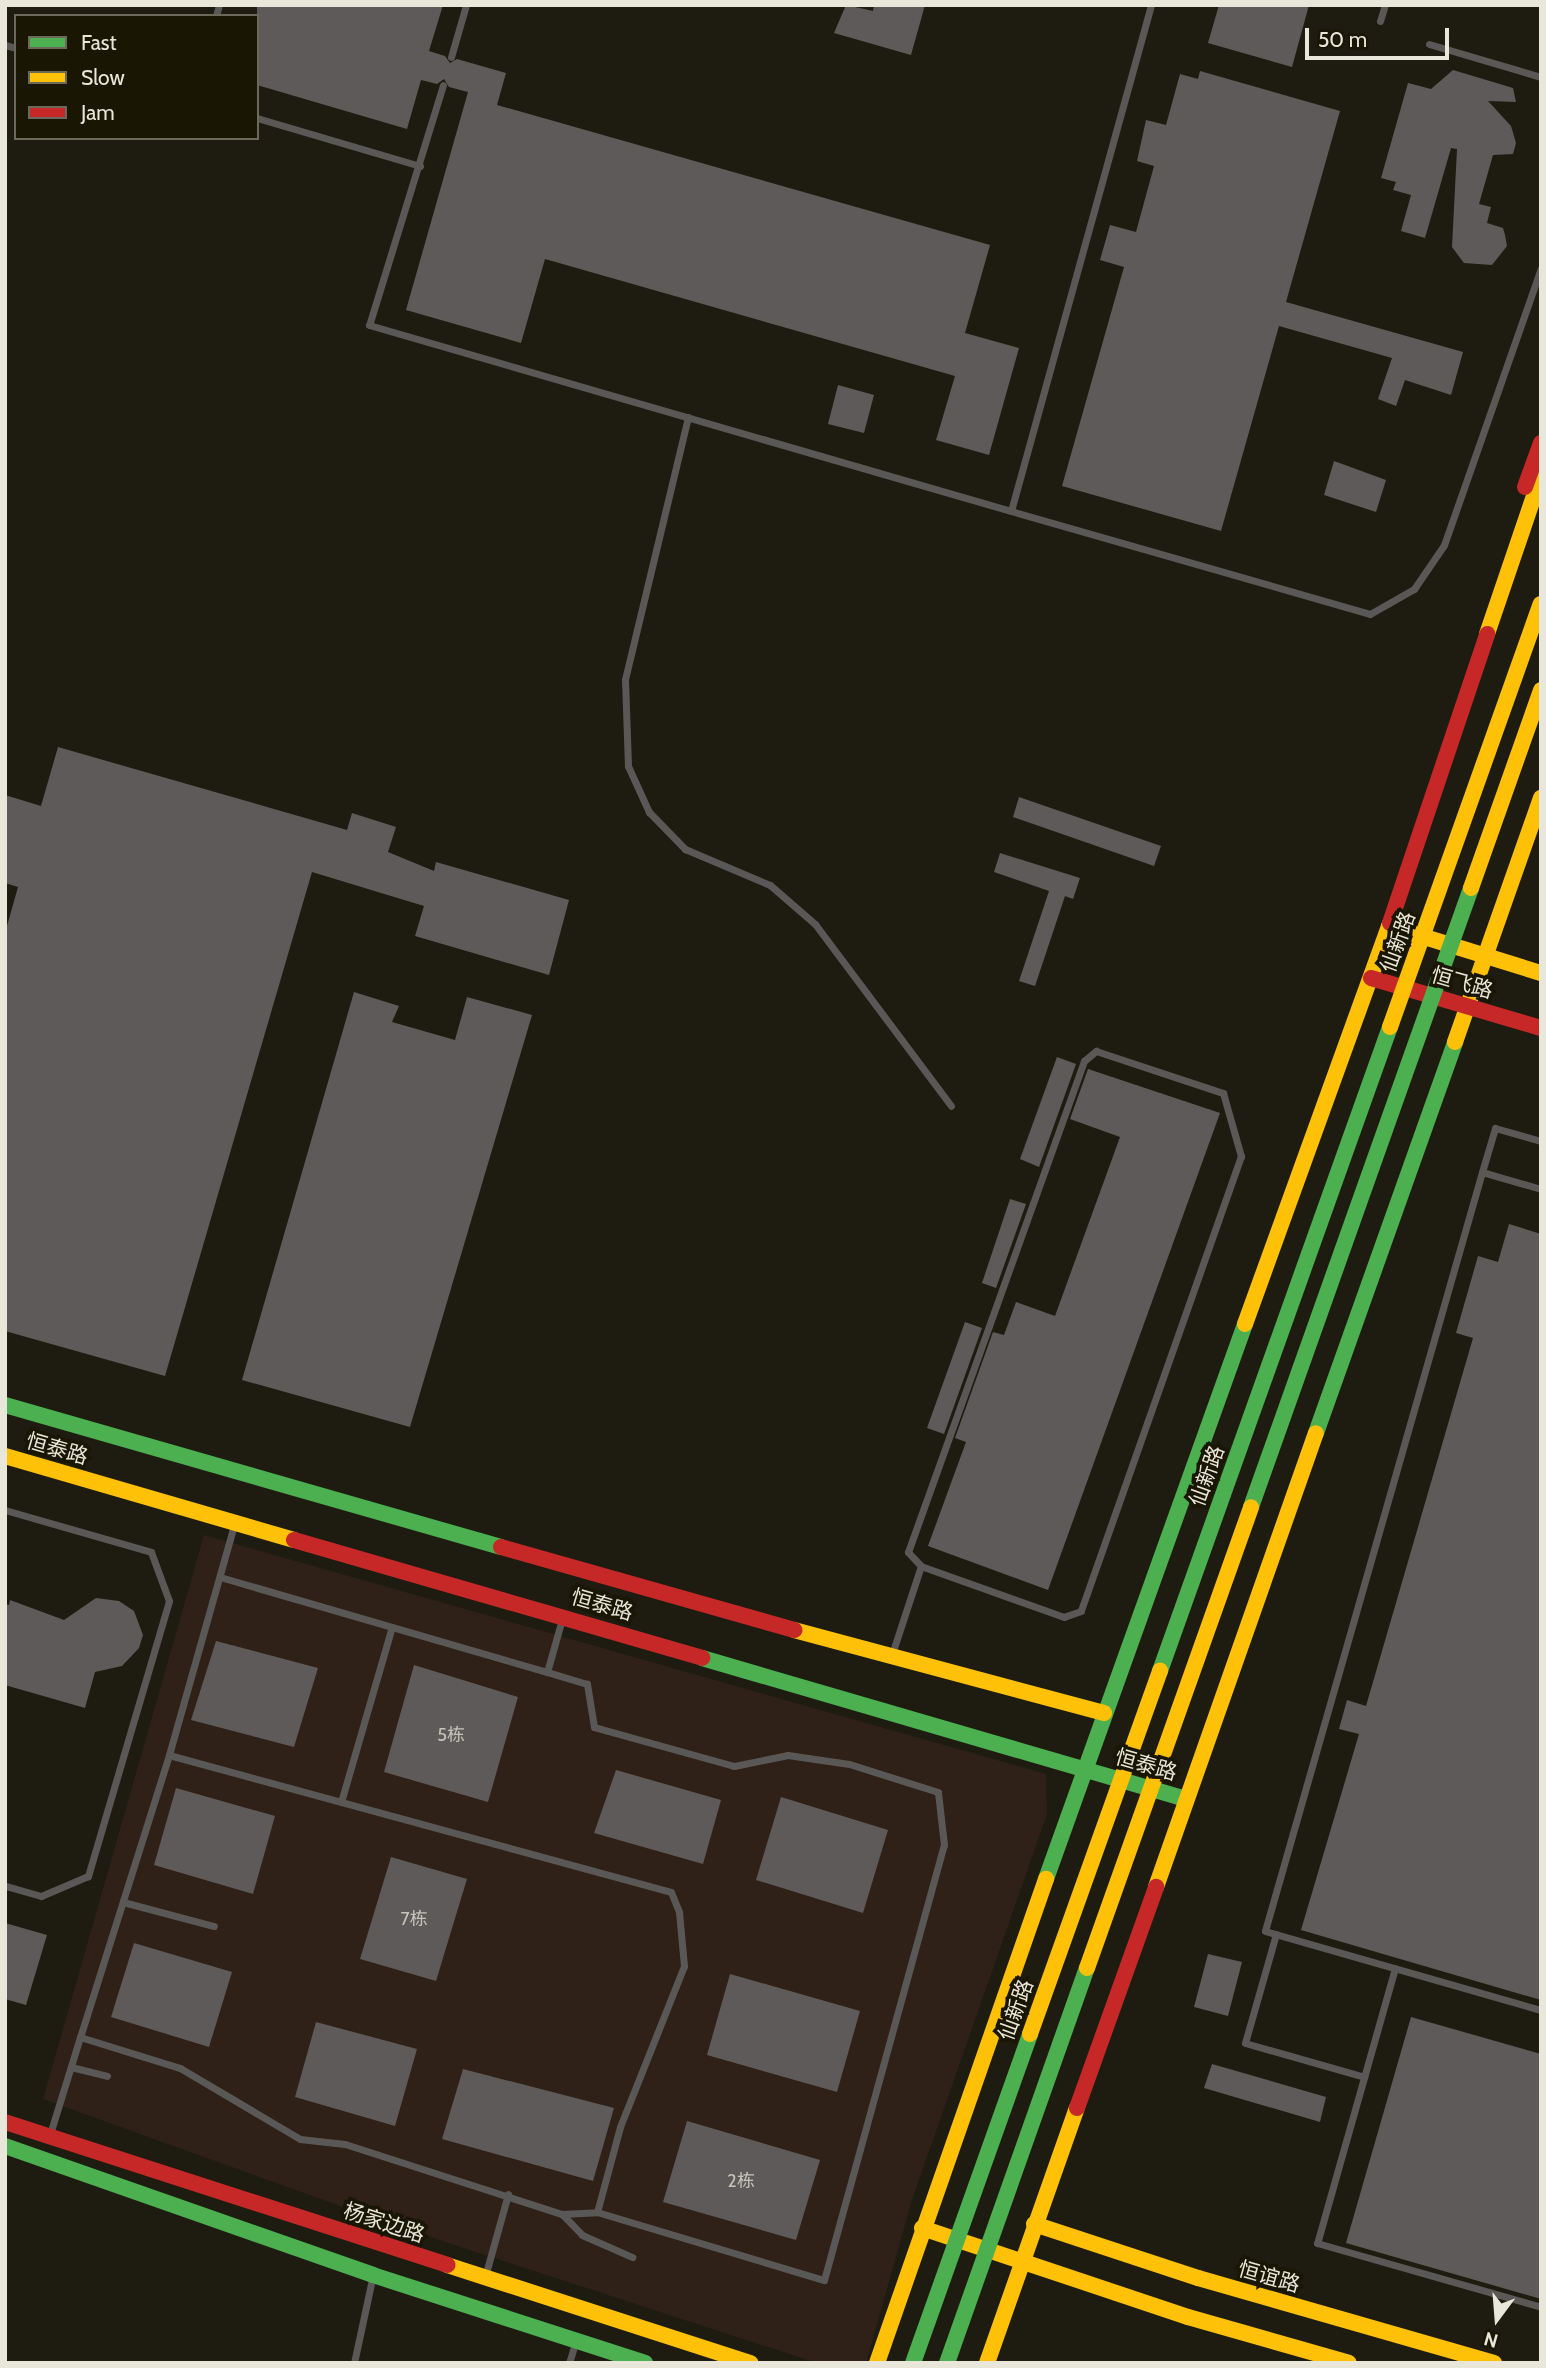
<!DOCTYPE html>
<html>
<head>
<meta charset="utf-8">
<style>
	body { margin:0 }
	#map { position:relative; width:1546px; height:2368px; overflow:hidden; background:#1e1c11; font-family:Cabin,"Noto Sans SC",sans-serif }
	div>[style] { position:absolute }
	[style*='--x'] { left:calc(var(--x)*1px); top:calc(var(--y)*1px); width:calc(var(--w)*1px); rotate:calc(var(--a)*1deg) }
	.commercial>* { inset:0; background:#2f2117 }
	.building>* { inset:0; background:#5e5a59 }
	.lane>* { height:7px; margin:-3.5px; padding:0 3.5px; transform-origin:3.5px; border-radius:3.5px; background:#5a5856 }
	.fast>* { height:16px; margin:-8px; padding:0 8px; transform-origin:8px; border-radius:8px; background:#4caf50 }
	.slow>* { height:16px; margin:-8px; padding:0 8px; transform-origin:8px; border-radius:8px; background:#ffc107 }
	.jam>* { height:16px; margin:-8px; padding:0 8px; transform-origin:8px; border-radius:8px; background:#c62828 }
	.fast-bridge>* { height:16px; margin:-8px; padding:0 8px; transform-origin:8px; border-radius:8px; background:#4caf50 }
	.slow-bridge>* { height:16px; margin:-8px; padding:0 8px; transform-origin:8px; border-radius:8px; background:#ffc107 }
	span { translate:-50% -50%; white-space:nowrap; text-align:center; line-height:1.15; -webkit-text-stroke:7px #191604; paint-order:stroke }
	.number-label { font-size:18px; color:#c6c3ba }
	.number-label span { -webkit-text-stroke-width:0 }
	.street-label { font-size:21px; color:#e9e6da }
	.frame { position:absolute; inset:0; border:7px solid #e9e6da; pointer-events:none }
	.legend { position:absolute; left:14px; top:14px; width:245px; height:126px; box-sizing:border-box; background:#191604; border:2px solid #6c695a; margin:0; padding:9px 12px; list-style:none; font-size:21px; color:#e9e6da }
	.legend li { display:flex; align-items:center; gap:14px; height:35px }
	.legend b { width:35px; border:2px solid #6c695a }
	.north { position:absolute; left:1462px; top:2284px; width:70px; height:70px; -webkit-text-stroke:5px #191604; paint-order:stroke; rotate:196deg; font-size:19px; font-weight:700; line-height:28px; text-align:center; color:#e9e6da }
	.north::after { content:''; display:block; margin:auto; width:24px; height:32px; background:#e9e6da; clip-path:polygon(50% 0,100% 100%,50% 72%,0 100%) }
	.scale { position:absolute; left:1305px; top:28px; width:144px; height:32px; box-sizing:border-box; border:4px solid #e9e6da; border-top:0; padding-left:9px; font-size:21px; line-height:24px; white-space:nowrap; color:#e9e6da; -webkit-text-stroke:5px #191604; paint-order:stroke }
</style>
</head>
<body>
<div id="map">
	<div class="commercial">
		<i style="clip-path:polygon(204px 1535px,1046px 1774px,1047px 1814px,912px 2200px,866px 2363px,817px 2363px,393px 2225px,43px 2099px)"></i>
	</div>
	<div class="building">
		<i style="clip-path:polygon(257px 5px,443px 5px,429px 51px,445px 56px,450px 63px,457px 59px,506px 73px,497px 105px,990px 245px,965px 333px,1019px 348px,989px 455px,936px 440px,955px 376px,545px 259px,521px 343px,406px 310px,468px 92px,449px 87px,444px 79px,437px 84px,421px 80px,407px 129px,257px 85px)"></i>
		<i style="clip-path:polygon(846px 5px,873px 11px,874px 5px,925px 5px,911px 55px,834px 33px)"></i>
		<i style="clip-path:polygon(1219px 5px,1309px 5px,1292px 67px,1208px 43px)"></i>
		<i style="clip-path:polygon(1453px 70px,1513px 88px,1516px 102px,1488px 101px,1511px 126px,1516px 143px,1513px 154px,1493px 155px,1479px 204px,1491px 207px,1487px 223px,1503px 228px,1505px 235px,1507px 246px,1492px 265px,1464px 263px,1452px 247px,1457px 149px,1451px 148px,1425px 238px,1401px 231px,1411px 195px,1393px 190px,1396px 182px,1381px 178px,1408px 83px,1431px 89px)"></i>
		<i style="clip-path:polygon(1200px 71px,1340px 111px,1286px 302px,1463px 352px,1451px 395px,1405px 380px,1396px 406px,1378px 399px,1392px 358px,1279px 326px,1221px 531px,1062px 486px,1124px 267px,1100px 260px,1110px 225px,1136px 232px,1154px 166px,1137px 161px,1146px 120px,1166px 125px,1180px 74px,1198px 79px)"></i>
		<i style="clip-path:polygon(838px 385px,874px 395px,864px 433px,828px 424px)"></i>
		<i style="clip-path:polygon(1334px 461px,1386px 480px,1376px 512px,1324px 495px)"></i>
		<i style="clip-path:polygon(58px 747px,347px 830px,352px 813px,396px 827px,388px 852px,434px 871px,436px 862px,569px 900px,549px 975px,415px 936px,424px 906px,312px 872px,165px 1376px,5px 1331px,5px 933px,18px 887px,5px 883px,5px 795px,41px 806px)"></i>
		<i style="clip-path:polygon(1019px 797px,1161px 846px,1154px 866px,1013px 817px)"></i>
		<i style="clip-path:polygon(1000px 853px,1080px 878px,1073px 899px,1065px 896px,1035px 986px,1019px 981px,1049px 891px,994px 872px)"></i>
		<i style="clip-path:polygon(354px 992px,399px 1006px,392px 1022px,455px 1040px,467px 997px,532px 1015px,410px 1427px,242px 1380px)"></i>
		<i style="clip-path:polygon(1057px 1057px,1076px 1064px,1039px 1167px,1020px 1159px)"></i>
		<i style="clip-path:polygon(1088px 1069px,1220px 1113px,1048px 1590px,928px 1546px,966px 1442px,955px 1438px,993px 1332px,1004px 1335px,1016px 1302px,1055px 1316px,1120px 1137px,1070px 1119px)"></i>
		<i style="clip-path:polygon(1010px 1199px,1026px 1204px,996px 1288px,982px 1283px)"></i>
		<i style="clip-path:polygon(1509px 1224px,1541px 1234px,1541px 2000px,1301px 1930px,1359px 1734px,1339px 1729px,1347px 1700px,1366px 1706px,1473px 1338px,1456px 1333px,1478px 1256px,1498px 1262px)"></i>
		<i style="clip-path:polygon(965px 1322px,982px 1328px,944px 1434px,927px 1428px)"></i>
		<i style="clip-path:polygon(96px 1598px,119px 1601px,134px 1611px,143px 1635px,139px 1648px,122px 1666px,95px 1672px,85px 1708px,5px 1685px,5px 1604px,9px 1605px,10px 1600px,64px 1620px)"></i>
		<i style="clip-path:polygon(216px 1641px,318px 1668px,294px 1747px,191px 1720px)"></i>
		<i style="clip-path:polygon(414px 1665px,518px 1697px,488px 1802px,384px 1772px)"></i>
		<i style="clip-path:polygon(616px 1770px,721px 1800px,703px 1864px,594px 1833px)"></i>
		<i style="clip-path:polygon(176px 1788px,275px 1816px,253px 1894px,154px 1865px)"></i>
		<i style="clip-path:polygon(781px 1797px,888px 1830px,863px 1913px,756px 1880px)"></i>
		<i style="clip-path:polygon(391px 1857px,467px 1879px,436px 1981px,360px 1959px)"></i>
		<i style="clip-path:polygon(5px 1923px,47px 1935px,26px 2005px,5px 1999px)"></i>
		<i style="clip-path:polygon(134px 1943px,232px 1972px,209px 2047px,111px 2017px)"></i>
		<i style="clip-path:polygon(1208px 1954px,1242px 1962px,1228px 2016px,1194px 2007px)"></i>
		<i style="clip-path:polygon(730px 1974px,860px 2011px,837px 2092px,707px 2055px)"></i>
		<i style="clip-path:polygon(1411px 2017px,1541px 2054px,1541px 2299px,1346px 2243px)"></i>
		<i style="clip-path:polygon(316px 2022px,417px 2049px,395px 2126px,295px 2097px)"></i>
		<i style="clip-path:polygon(1212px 2064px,1326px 2097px,1320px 2122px,1204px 2088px)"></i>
		<i style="clip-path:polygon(463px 2069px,614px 2108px,593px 2181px,442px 2139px)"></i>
		<i style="clip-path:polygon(687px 2121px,820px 2160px,796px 2240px,663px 2202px)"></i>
	</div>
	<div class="lane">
		<i style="--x:1151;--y:5;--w:525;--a:105.47"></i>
		<i style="--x:1011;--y:511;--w:373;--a:16"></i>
		<i style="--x:1370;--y:614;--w:51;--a:-29.6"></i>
		<i style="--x:1414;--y:589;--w:53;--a:-55.7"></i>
		<i style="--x:1444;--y:545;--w:293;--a:-70.7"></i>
		<i style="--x:216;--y:16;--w:11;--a:-75"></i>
		<i style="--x:1380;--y:21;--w:17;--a:-73"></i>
		<i style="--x:1429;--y:44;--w:117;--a:16.4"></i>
		<i style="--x:5;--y:45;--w:11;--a:15"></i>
		<i style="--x:451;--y:57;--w:54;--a:-73.9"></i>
		<i style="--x:443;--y:85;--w:251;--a:107.1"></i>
		<i style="--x:369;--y:325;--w:668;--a:16.16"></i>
		<i style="--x:257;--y:118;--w:170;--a:16.4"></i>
		<i style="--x:688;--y:417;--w:270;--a:103.5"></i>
		<i style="--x:625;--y:680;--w:86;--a:88"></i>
		<i style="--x:628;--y:766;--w:51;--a:65.5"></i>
		<i style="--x:649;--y:812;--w:52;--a:45.8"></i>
		<i style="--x:685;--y:849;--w:92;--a:23"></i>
		<i style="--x:770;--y:885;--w:60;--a:40.9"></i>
		<i style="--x:815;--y:924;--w:227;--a:53.2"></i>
		<i style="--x:1482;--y:1172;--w:46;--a:-73.5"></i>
		<i style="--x:1495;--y:1128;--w:48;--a:15.8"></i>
		<i style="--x:1541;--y:1189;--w:61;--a:-163.9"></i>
		<i style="--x:1482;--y:1172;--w:789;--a:105.96"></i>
		<i style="--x:1265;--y:1931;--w:287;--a:16"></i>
		<i style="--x:5;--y:1510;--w:152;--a:16"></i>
		<i style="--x:151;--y:1552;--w:52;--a:69.8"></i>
		<i style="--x:169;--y:1601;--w:287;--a:106.4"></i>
		<i style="--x:88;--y:1876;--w:51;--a:156.9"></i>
		<i style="--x:41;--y:1896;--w:37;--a:-164"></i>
		<i style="--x:234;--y:1525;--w:239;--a:105.8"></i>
		<i style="--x:169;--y:1755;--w:296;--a:107.5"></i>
		<i style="--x:80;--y:2037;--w:105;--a:17.2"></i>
		<i style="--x:180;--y:2068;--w:139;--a:30.6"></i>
		<i style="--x:300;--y:2139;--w:45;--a:6.3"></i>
		<i style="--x:345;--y:2144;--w:228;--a:17.9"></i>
		<i style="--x:562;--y:2214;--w:35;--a:-3"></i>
		<i style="--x:597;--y:2212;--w:237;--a:16.7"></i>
		<i style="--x:824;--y:2280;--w:451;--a:-74.6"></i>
		<i style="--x:944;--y:1845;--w:53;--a:-96.5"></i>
		<i style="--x:938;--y:1792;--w:93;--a:-162.5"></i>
		<i style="--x:849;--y:1764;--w:62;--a:-171.6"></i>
		<i style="--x:788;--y:1755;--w:55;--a:168.5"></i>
		<i style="--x:734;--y:1766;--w:145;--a:-164.4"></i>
		<i style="--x:594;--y:1727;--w:44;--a:-99.2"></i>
		<i style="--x:587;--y:1684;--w:42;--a:-163.3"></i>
		<i style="--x:547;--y:1672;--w:55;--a:-74.2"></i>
		<i style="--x:220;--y:1577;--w:341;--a:16.2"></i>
		<i style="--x:891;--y:1657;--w:96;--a:-71.8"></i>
		<i style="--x:921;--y:1566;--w:19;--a:-133"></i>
		<i style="--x:908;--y:1552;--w:522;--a:-70.28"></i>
		<i style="--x:1084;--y:1061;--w:16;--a:-40"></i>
		<i style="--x:1096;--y:1051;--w:134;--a:18.3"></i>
		<i style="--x:1223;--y:1093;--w:66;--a:74.1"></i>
		<i style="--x:1241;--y:1156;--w:482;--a:109.4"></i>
		<i style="--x:1081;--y:1611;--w:18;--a:161"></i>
		<i style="--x:1064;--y:1617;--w:152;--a:-160.4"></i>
		<i style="--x:169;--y:1755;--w:520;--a:15.26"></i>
		<i style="--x:671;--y:1892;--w:22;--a:68"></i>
		<i style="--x:679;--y:1912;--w:54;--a:84.7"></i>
		<i style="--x:684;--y:1966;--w:173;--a:111.7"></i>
		<i style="--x:620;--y:2127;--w:88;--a:105.1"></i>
		<i style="--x:341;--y:1802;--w:182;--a:-73.8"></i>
		<i style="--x:123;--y:1902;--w:94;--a:14.8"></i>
		<i style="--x:1276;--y:1934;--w:113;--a:105.9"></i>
		<i style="--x:1245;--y:2043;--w:124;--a:15.9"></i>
		<i style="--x:1395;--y:1968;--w:286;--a:105.8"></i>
		<i style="--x:1317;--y:2243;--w:233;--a:15.9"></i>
		<i style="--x:71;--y:2067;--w:37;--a:14"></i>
		<i style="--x:50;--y:2134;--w:102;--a:-72.8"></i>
		<i style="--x:562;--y:2214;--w:29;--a:46"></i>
		<i style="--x:582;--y:2235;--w:55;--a:23.7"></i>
		<i style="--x:486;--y:2273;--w:82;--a:-74.4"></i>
		<i style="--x:354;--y:2363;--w:86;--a:-77.9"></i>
		<i style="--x:569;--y:2363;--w:21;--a:-73"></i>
	</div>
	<div class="fast">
		<i style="--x:5;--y:1405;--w:516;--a:15.98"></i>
		<i style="--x:1316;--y:1433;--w:415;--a:-70.4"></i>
		<i style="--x:702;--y:1658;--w:504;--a:16.24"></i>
		<i style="--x:1046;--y:1879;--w:590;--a:-70.27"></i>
		<i style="--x:5;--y:2146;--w:390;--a:19.3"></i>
		<i style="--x:373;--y:2275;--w:286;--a:17.9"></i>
	</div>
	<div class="slow">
		<i style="--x:1487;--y:634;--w:168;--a:-71.2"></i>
		<i style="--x:1389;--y:926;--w:159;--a:17.2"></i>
		<i style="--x:1455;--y:1042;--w:259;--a:-70.6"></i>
		<i style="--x:1245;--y:1324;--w:426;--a:-70.1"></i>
		<i style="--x:5;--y:1456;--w:301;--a:16.2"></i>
		<i style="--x:794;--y:1630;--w:321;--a:15"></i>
		<i style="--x:1156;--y:1887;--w:481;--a:-70.6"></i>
		<i style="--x:1034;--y:2224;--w:173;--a:18.2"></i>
		<i style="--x:1198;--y:2278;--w:308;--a:16"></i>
		<i style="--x:922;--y:2228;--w:280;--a:18.5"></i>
		<i style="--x:1188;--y:2317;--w:167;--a:15.9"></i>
		<i style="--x:447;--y:2265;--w:319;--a:17.9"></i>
		<i style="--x:877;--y:2363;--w:513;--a:-70.75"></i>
		<i style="--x:987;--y:2363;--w:270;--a:-70.6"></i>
	</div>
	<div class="jam">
		<i style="--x:1525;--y:487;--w:47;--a:-70"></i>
		<i style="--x:1390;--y:923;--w:305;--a:-71.4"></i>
		<i style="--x:1371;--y:978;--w:177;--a:16.4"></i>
		<i style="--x:294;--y:1540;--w:425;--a:16.1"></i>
		<i style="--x:501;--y:1547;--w:305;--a:15.8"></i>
		<i style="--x:1077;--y:2108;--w:235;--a:-70.3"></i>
		<i style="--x:5;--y:2122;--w:465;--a:17.9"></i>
	</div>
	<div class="fast-bridge">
		<i style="--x:1251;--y:1507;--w:657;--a:-70.43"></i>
		<i style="--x:1160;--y:1671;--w:684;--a:-70.35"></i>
		<i style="--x:913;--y:2363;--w:349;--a:-70.4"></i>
		<i style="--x:947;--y:2363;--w:419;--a:-70.5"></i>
	</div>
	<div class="slow-bridge">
		<i style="--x:1471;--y:888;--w:210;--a:-70.5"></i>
		<i style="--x:1390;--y:1027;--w:449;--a:-70.4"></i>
		<i style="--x:1087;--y:1968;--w:489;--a:-70.4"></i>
		<i style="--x:1030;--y:2034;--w:386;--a:-70.3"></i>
	</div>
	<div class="number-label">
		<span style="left:451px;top:1735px">5栋</span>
		<span style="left:414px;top:1919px">7栋</span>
		<span style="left:741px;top:2181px">2栋</span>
	</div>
	<div class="street-label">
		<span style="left:1398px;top:942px;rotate:-70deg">仙新路</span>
		<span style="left:1462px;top:983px;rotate:16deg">恒飞路</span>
		<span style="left:57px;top:1449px;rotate:16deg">恒泰路</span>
		<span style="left:1207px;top:1476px;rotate:-70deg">仙新路</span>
		<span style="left:602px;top:1605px;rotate:16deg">恒泰路</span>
		<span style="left:1146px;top:1765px;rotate:16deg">恒泰路</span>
		<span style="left:1016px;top:2010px;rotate:-70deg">仙新路</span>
		<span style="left:384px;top:2223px;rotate:18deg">杨家边路</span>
		<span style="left:1269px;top:2277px;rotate:16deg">恒谊路</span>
	</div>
	<div class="frame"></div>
	<ul class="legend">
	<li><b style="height:9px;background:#4caf50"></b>Fast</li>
	<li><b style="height:9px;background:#ffc107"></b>Slow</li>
	<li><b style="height:9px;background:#c62828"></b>Jam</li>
	</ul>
	<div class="north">N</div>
	<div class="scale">50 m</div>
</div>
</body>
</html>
